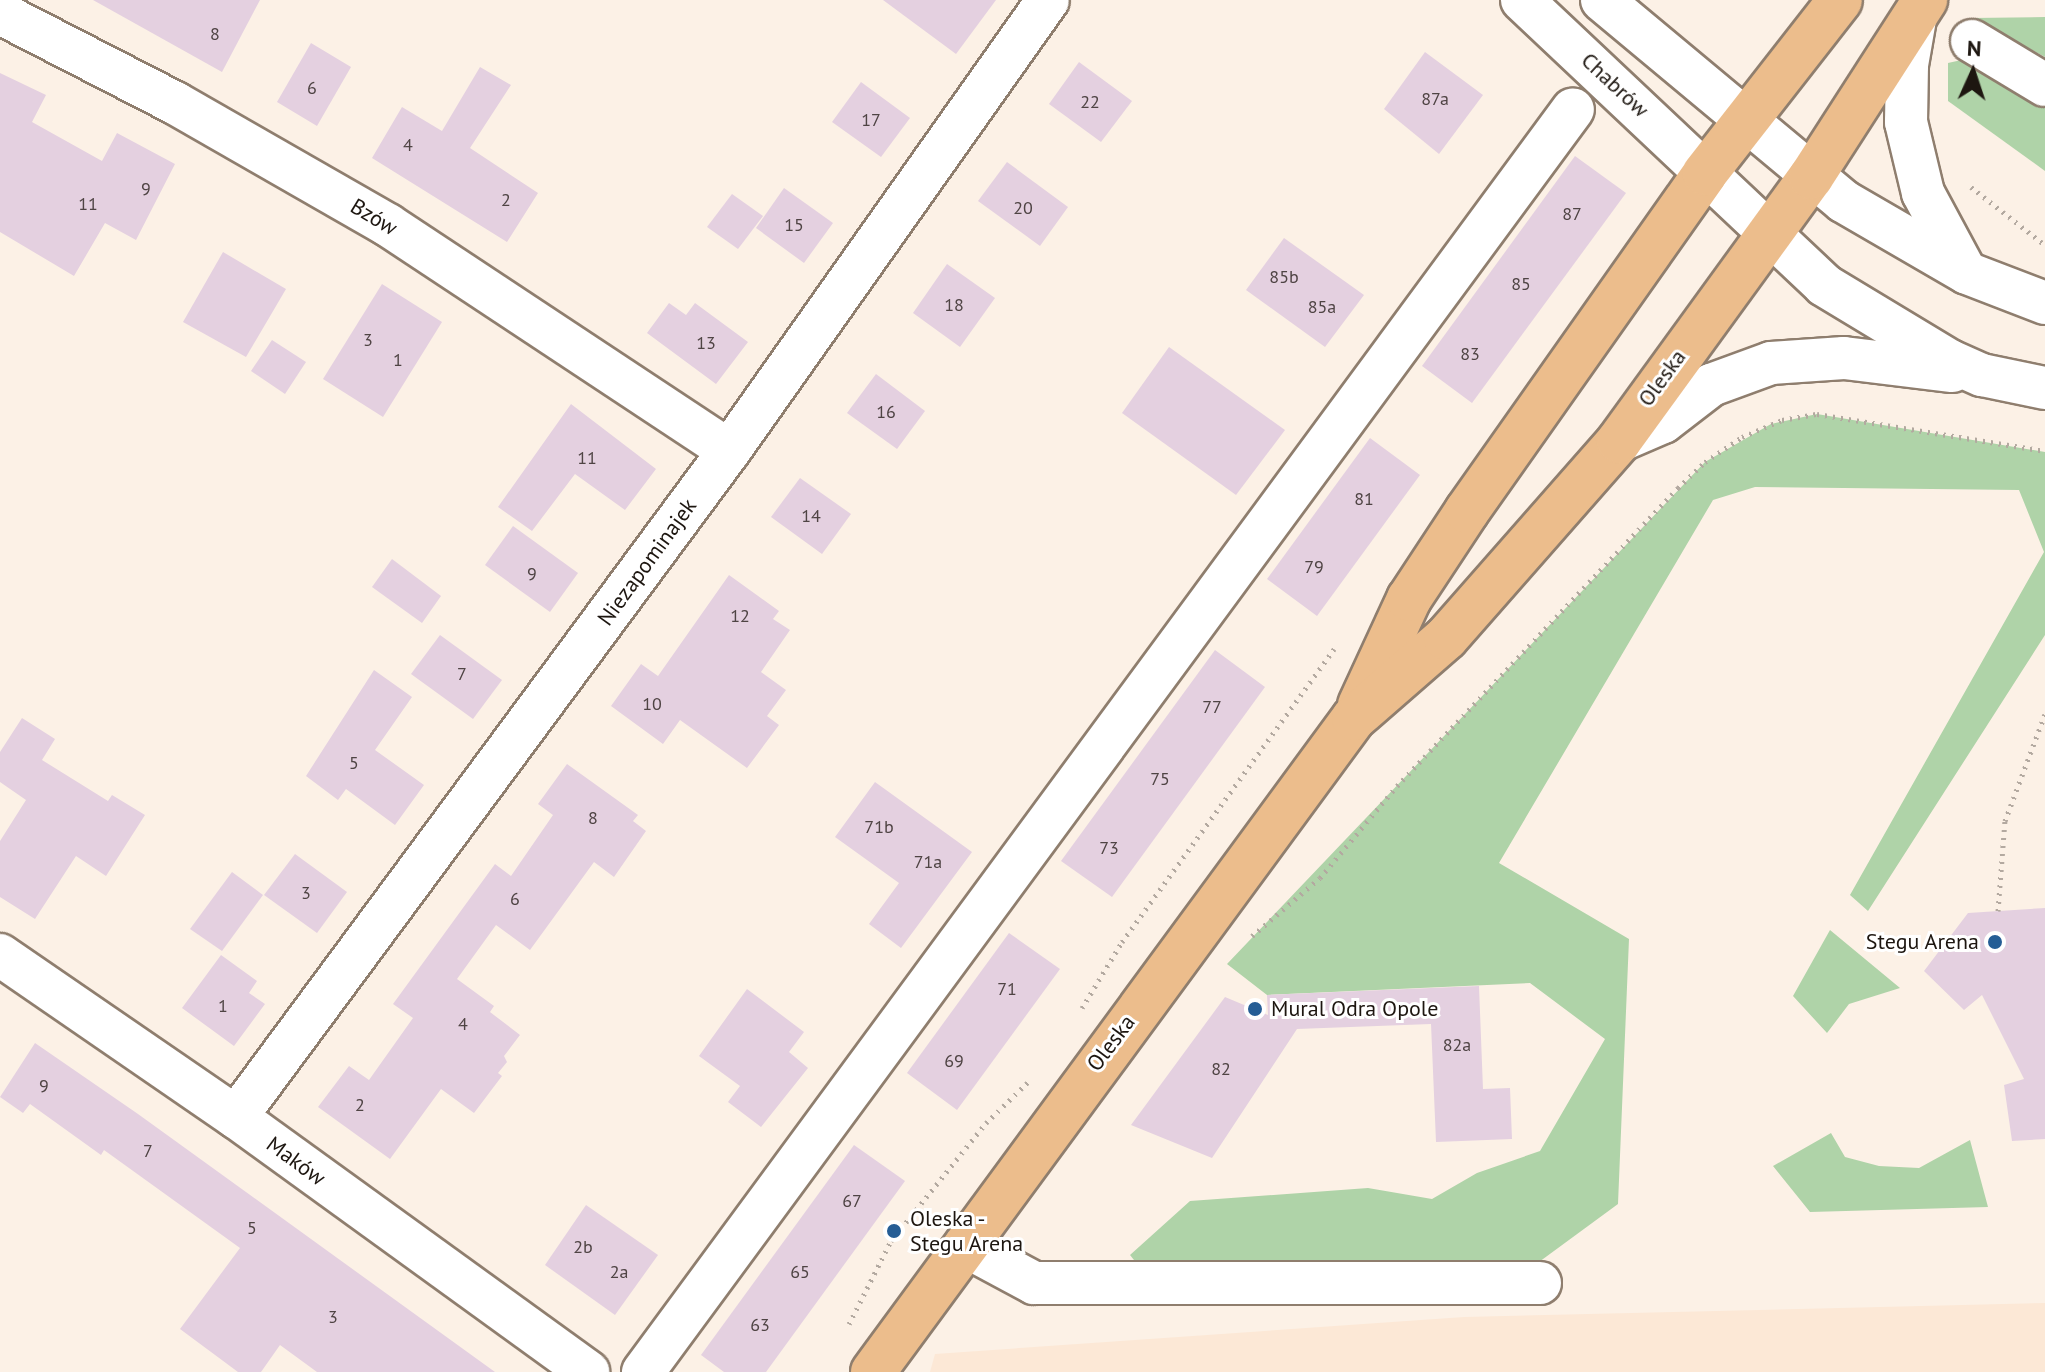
<!DOCTYPE html>
<html>
<head>
<meta charset="utf-8">
<style>
	body { margin:0 }
	#map { position:relative; width:2045px; height:1372px; overflow:hidden; background:#fcf1e6; font-family:"PT Sans",sans-serif }
	div>[style] { position:absolute }
	[style*='--x'] { left:calc(var(--x)*1px); top:calc(var(--y)*1px); width:calc(var(--w)*1px); rotate:calc(var(--a)*1deg) }
	.built>* { inset:0; background:#fce8d6 }
	.green>* { inset:0; background:#afd3a8 }
	.building>* { inset:0; background:#e4d0e0 }
	.path>* { height:5px; margin-top:-2.5px; transform-origin:0; background:repeating-linear-gradient(90deg,#b3a9a0 0 2px,transparent 0 8px) }
	.roads { filter:drop-shadow(2px 0 #8f7e6e) drop-shadow(-2px 0 #8f7e6e) drop-shadow(0 2px #8f7e6e) drop-shadow(0 -2px #8f7e6e) }
	.minor>* { height:42px; margin:-21px; padding:0 21px; transform-origin:21px; border-radius:21px; background:#fff }
	.major>* { height:44px; margin:-22px; padding:0 22px; transform-origin:22px; border-radius:22px; background:#ecbd8c }
	.dots>* { width:22px; height:22px; translate:-50% -50%; box-sizing:border-box; border:4px solid #fff; border-radius:50% }
	span { translate:-50% -50%; white-space:nowrap; text-align:center; line-height:1.15; -webkit-text-stroke:6px #fff; paint-order:stroke }
	.number-label { font-size:18px; color:#4f4444 }
	.number-label span { -webkit-text-stroke-width:0 }
	.street-label { font-size:22px; color:#1d1610 }
	.poi-label { font-size:22px; color:#1d1610 }
	.right { translate:-100% -50%; text-align:right }
	.left { translate:0 -50%; text-align:left }
	.north { position:absolute; left:1933px; top:32px; width:80px; height:80px; -webkit-text-stroke:6px #fff; paint-order:stroke; rotate:3deg; font-size:22px; font-weight:700; line-height:32px; text-align:center; color:#1d1610 }
	.north::after { content:''; display:block; margin:auto; width:28px; height:36px; background:#1d1610; clip-path:polygon(50% 0,100% 100%,50% 72%,0 100%) }
</style>
</head>
<body>
<div id="map">
	<div class="built">
		<i style="clip-path:polygon(2045px 1303px,2045px 1372px,930px 1372px,935px 1354px,1464px 1317px)"></i>
	</div>
	<div class="green">
		<i style="clip-path:polygon(2045px 17px,2045px 57px,1972px 18px)"></i>
		<i style="clip-path:polygon(1966px 59px,2045px 106px,2045px 171px,1948px 101px,1948px 63px)"></i>
		<i style="clip-path:polygon(1817px 414px,2045px 452px,2045px 635px,1868px 911px,1850px 895px,2044px 552px,2019px 490px,1755px 487px,1713px 500px,1499px 863px,1629px 939px,1618px 1204px,1509px 1284px,1154px 1285px,1130px 1255px,1190px 1201px,1368px 1188px,1432px 1199px,1477px 1173px,1540px 1151px,1605px 1039px,1530px 983px,1267px 995px,1227px 964px,1705px 462px,1771px 424px)"></i>
		<i style="clip-path:polygon(1830px 930px,1900px 988px,1849px 1004px,1827px 1033px,1793px 996px)"></i>
		<i style="clip-path:polygon(1831px 1133px,1845px 1157px,1879px 1166px,1919px 1168px,1970px 1140px,1988px 1207px,1810px 1212px,1773px 1166px)"></i>
	</div>
	<div class="building">
		<i style="clip-path:polygon(93px 0,260px 0,222px 72px)"></i>
		<i style="clip-path:polygon(883px 0,996px 0,956px 54px)"></i>
		<i style="clip-path:polygon(311px 43px,351px 67px,317px 126px,277px 102px)"></i>
		<i style="clip-path:polygon(1425px 52px,1483px 95px,1439px 154px,1384px 109px)"></i>
		<i style="clip-path:polygon(1079px 62px,1132px 101px,1101px 142px,1049px 104px)"></i>
		<i style="clip-path:polygon(480px 67px,511px 85px,470px 148px,538px 193px,507px 242px,372px 158px,402px 107px,442px 131px)"></i>
		<i style="clip-path:polygon(0 73px,46px 95px,32px 122px,102px 161px,117px 133px,175px 164px,136px 240px,105px 223px,74px 276px,0 232px)"></i>
		<i style="clip-path:polygon(861px 82px,910px 118px,881px 157px,832px 122px)"></i>
		<i style="clip-path:polygon(1575px 156px,1626px 193px,1472px 403px,1422px 366px)"></i>
		<i style="clip-path:polygon(1007px 162px,1068px 207px,1040px 246px,978px 201px)"></i>
		<i style="clip-path:polygon(784px 188px,833px 223px,804px 263px,756px 228px)"></i>
		<i style="clip-path:polygon(732px 194px,763px 216px,738px 249px,707px 227px)"></i>
		<i style="clip-path:polygon(1284px 238px,1364px 295px,1325px 347px,1246px 290px)"></i>
		<i style="clip-path:polygon(223px 252px,286px 289px,246px 357px,183px 322px)"></i>
		<i style="clip-path:polygon(947px 264px,995px 298px,960px 347px,913px 313px)"></i>
		<i style="clip-path:polygon(382px 284px,442px 322px,383px 417px,323px 379px)"></i>
		<i style="clip-path:polygon(669px 303px,686px 315px,695px 303px,748px 342px,716px 384px,647px 333px)"></i>
		<i style="clip-path:polygon(272px 340px,306px 362px,285px 394px,251px 371px)"></i>
		<i style="clip-path:polygon(1169px 347px,1285px 430px,1236px 495px,1122px 413px)"></i>
		<i style="clip-path:polygon(876px 374px,925px 411px,897px 449px,847px 413px)"></i>
		<i style="clip-path:polygon(571px 404px,656px 469px,625px 510px,575px 474px,532px 531px,498px 507px)"></i>
		<i style="clip-path:polygon(1370px 438px,1420px 475px,1317px 616px,1267px 579px)"></i>
		<i style="clip-path:polygon(800px 478px,851px 514px,822px 554px,771px 517px)"></i>
		<i style="clip-path:polygon(513px 526px,578px 573px,550px 612px,485px 565px)"></i>
		<i style="clip-path:polygon(392px 559px,441px 596px,422px 623px,372px 587px)"></i>
		<i style="clip-path:polygon(729px 575px,779px 611px,773px 619px,790px 630px,761px 672px,786px 690px,767px 716px,779px 725px,747px 768px,680px 720px,663px 744px,611px 706px,641px 664px,658px 676px)"></i>
		<i style="clip-path:polygon(440px 635px,502px 680px,473px 719px,411px 674px)"></i>
		<i style="clip-path:polygon(1215px 650px,1265px 687px,1112px 897px,1061px 861px)"></i>
		<i style="clip-path:polygon(374px 670px,412px 697px,375px 750px,424px 785px,395px 825px,346px 789px,338px 800px,306px 776px)"></i>
		<i style="clip-path:polygon(22px 718px,55px 739px,42px 760px,108px 801px,112px 795px,145px 815px,106px 876px,76px 856px,35px 919px,0 897px,0 841px,26px 800px,0 782px,0 752px)"></i>
		<i style="clip-path:polygon(567px 764px,638px 815px,633px 821px,646px 831px,614px 877px,594px 862px,530px 950px,496px 925px,457px 979px,494px 1006px,490px 1012px,520px 1035px,504px 1056px,507px 1062px,498px 1073px,502px 1076px,474px 1113px,441px 1089px,390px 1159px,318px 1107px,349px 1066px,369px 1080px,413px 1018px,393px 1004px,495px 864px,511px 876px,553px 815px,538px 804px)"></i>
		<i style="clip-path:polygon(875px 782px,972px 852px,901px 948px,869px 924px,899px 883px,835px 837px)"></i>
		<i style="clip-path:polygon(295px 854px,347px 892px,317px 933px,264px 895px)"></i>
		<i style="clip-path:polygon(232px 872px,263px 895px,222px 951px,190px 929px)"></i>
		<i style="clip-path:polygon(2045px 908px,2045px 1139px,2012px 1141px,2004px 1085px,2024px 1079px,1982px 995px,1964px 1010px,1924px 971px,1968px 913px)"></i>
		<i style="clip-path:polygon(1009px 933px,1060px 969px,957px 1110px,907px 1073px)"></i>
		<i style="clip-path:polygon(221px 955px,257px 981px,249px 993px,265px 1004px,234px 1046px,182px 1008px)"></i>
		<i style="clip-path:polygon(1479px 986px,1483px 1089px,1510px 1088px,1512px 1139px,1436px 1142px,1431px 1024px,1297px 1029px,1212px 1158px,1131px 1125px,1225px 997px,1268px 1015px,1267px 995px)"></i>
		<i style="clip-path:polygon(747px 989px,804px 1032px,789px 1052px,808px 1068px,761px 1127px,728px 1102px,740px 1086px,699px 1056px)"></i>
		<i style="clip-path:polygon(35px 1043px,138px 1114px,495px 1372px,317px 1372px,280px 1345px,261px 1372px,238px 1372px,180px 1329px,240px 1248px,104px 1150px,101px 1155px,30px 1104px,23px 1113px,0 1097px)"></i>
		<i style="clip-path:polygon(854px 1145px,905px 1181px,766px 1372px,724px 1372px,701px 1355px)"></i>
		<i style="clip-path:polygon(586px 1205px,658px 1255px,615px 1315px,545px 1265px)"></i>
	</div>
	<div class="path">
		<i style="--x:1971;--y:187;--w:94;--a:38.1"></i>
		<i style="--x:1998;--y:911;--w:90;--a:-85.6"></i>
		<i style="--x:2005;--y:821;--w:114;--a:-69.5"></i>
		<i style="--x:1252;--y:936;--w:89;--a:-40.5"></i>
		<i style="--x:1320;--y:878;--w:120;--a:-50.1"></i>
		<i style="--x:1397;--y:786;--w:410;--a:-46.7"></i>
		<i style="--x:1678;--y:488;--w:37;--a:-44"></i>
		<i style="--x:1705;--y:462;--w:45;--a:-34"></i>
		<i style="--x:1742;--y:437;--w:43;--a:-23"></i>
		<i style="--x:1782;--y:420;--w:36;--a:-10"></i>
		<i style="--x:1817;--y:414;--w:231;--a:9.2"></i>
		<i style="--x:1082;--y:1008;--w:77;--a:-58.8"></i>
		<i style="--x:1122;--y:942;--w:362;--a:-54.1"></i>
		<i style="--x:849;--y:1324;--w:93;--a:-63.2"></i>
		<i style="--x:891;--y:1241;--w:151;--a:-51.2"></i>
		<i style="--x:986;--y:1123;--w:62;--a:-44.3"></i>
	</div>
	<div class="roads">
		<div class="minor">
			<i style="--x:1522;--y:0;--w:415;--a:43.3"></i>
			<i style="--x:1824;--y:285;--w:147;--a:31.1"></i>
			<i style="--x:1950;--y:361;--w:35;--a:24"></i>
			<i style="--x:1982;--y:375;--w:64;--a:11.7"></i>
			<i style="--x:1602;--y:0;--w:314;--a:39.8"></i>
			<i style="--x:1843;--y:201;--w:143;--a:30.1"></i>
			<i style="--x:1967;--y:273;--w:84;--a:21"></i>
			<i style="--x:0;--y:13;--w:197;--a:27.2"></i>
			<i style="--x:175;--y:103;--w:245;--a:29.8"></i>
			<i style="--x:388;--y:225;--w:409;--a:33.5"></i>
			<i style="--x:1915;--y:19;--w:47;--a:99.9"></i>
			<i style="--x:1907;--y:65;--w:57;--a:91"></i>
			<i style="--x:1906;--y:122;--w:73;--a:76.5"></i>
			<i style="--x:1923;--y:193;--w:86;--a:61.7"></i>
			<i style="--x:1972;--y:41;--w:85;--a:31.1"></i>
			<i style="--x:1619;--y:441;--w:48;--a:-23.4"></i>
			<i style="--x:1663;--y:422;--w:61;--a:-37.6"></i>
			<i style="--x:1711;--y:385;--w:64;--a:-20.1"></i>
			<i style="--x:1771;--y:363;--w:73;--a:-3.9"></i>
			<i style="--x:1844;--y:358;--w:109;--a:6.9"></i>
			<i style="--x:0;--y:955;--w:286;--a:34.5"></i>
			<i style="--x:236;--y:1117;--w:435;--a:35.9"></i>
			<i style="--x:236;--y:1117;--w:829;--a:-53.49"></i>
			<i style="--x:729;--y:451;--w:552;--a:-54.73"></i>
			<i style="--x:965;--y:1246;--w:78;--a:28.2"></i>
			<i style="--x:1034;--y:1283;--w:506;--a:0"></i>
			<i style="--x:643;--y:1372;--w:1568;--a:-53.63"></i>
		</div>
		<div class="major">
			<i style="--x:1360;--y:705;--w:117;--a:-65.2"></i>
			<i style="--x:1409;--y:599;--w:105;--a:-56.6"></i>
			<i style="--x:1467;--y:511;--w:413;--a:-54.8"></i>
			<i style="--x:1705;--y:173;--w:219;--a:-52"></i>
			<i style="--x:873;--y:1372;--w:812;--a:-53.67"></i>
			<i style="--x:1354;--y:718;--w:122;--a:-41"></i>
			<i style="--x:1446;--y:638;--w:262;--a:-48.7"></i>
			<i style="--x:1619;--y:441;--w:326;--a:-54"></i>
			<i style="--x:1811;--y:177;--w:211;--a:-57.2"></i>
		</div>
	</div>
	<div class="dots">
		<i style="left:1995px;top:942px;background:#255d95"></i>
		<i style="left:1255px;top:1009px;background:#255d95"></i>
		<i style="left:894px;top:1231px;background:#255d95"></i>
	</div>
	<div class="number-label">
		<span style="left:215px;top:34px">8</span>
		<span style="left:312px;top:88px">6</span>
		<span style="left:1435px;top:99px">87a</span>
		<span style="left:1090px;top:102px">22</span>
		<span style="left:871px;top:120px">17</span>
		<span style="left:408px;top:145px">4</span>
		<span style="left:146px;top:189px">9</span>
		<span style="left:506px;top:200px">2</span>
		<span style="left:88px;top:204px">11</span>
		<span style="left:1023px;top:208px">20</span>
		<span style="left:1572px;top:214px">87</span>
		<span style="left:794px;top:225px">15</span>
		<span style="left:1284px;top:277px">85b</span>
		<span style="left:1521px;top:284px">85</span>
		<span style="left:954px;top:305px">18</span>
		<span style="left:1322px;top:307px">85a</span>
		<span style="left:368px;top:340px">3</span>
		<span style="left:706px;top:343px">13</span>
		<span style="left:1470px;top:354px">83</span>
		<span style="left:398px;top:360px">1</span>
		<span style="left:886px;top:412px">16</span>
		<span style="left:587px;top:458px">11</span>
		<span style="left:1364px;top:499px">81</span>
		<span style="left:811px;top:516px">14</span>
		<span style="left:1314px;top:567px">79</span>
		<span style="left:532px;top:574px">9</span>
		<span style="left:740px;top:616px">12</span>
		<span style="left:462px;top:674px">7</span>
		<span style="left:652px;top:704px">10</span>
		<span style="left:1212px;top:707px">77</span>
		<span style="left:354px;top:763px">5</span>
		<span style="left:1160px;top:779px">75</span>
		<span style="left:593px;top:818px">8</span>
		<span style="left:879px;top:827px">71b</span>
		<span style="left:1109px;top:848px">73</span>
		<span style="left:928px;top:862px">71a</span>
		<span style="left:306px;top:893px">3</span>
		<span style="left:515px;top:899px">6</span>
		<span style="left:1007px;top:989px">71</span>
		<span style="left:223px;top:1006px">1</span>
		<span style="left:463px;top:1024px">4</span>
		<span style="left:1457px;top:1045px">82a</span>
		<span style="left:954px;top:1061px">69</span>
		<span style="left:1221px;top:1069px">82</span>
		<span style="left:44px;top:1086px">9</span>
		<span style="left:360px;top:1105px">2</span>
		<span style="left:148px;top:1151px">7</span>
		<span style="left:852px;top:1201px">67</span>
		<span style="left:252px;top:1228px">5</span>
		<span style="left:583px;top:1247px">2b</span>
		<span style="left:619px;top:1272px">2a</span>
		<span style="left:800px;top:1272px">65</span>
		<span style="left:333px;top:1317px">3</span>
		<span style="left:760px;top:1325px">63</span>
	</div>
	<div class="street-label">
		<span style="left:1615px;top:85px;rotate:43deg">Chabrów</span>
		<span style="left:374px;top:217px;rotate:31deg">Bzów</span>
		<span style="left:1662px;top:378px;rotate:-54deg">Oleska</span>
		<span style="left:647px;top:562px;rotate:-54deg">Niezapominajek</span>
		<span style="left:1111px;top:1043px;rotate:-53deg">Oleska</span>
		<span style="left:296px;top:1161px;rotate:36deg">Maków</span>
	</div>
	<div class="poi-label">
		<span class="right" style="left:1979px;top:942px">Stegu Arena</span>
		<span class="left" style="left:1271px;top:1009px">Mural Odra Opole</span>
		<span class="left" style="left:910px;top:1231px">Oleska -<br>Stegu Arena</span>
	</div>
	<div class="north">N</div>
</div>
</body>
</html>
